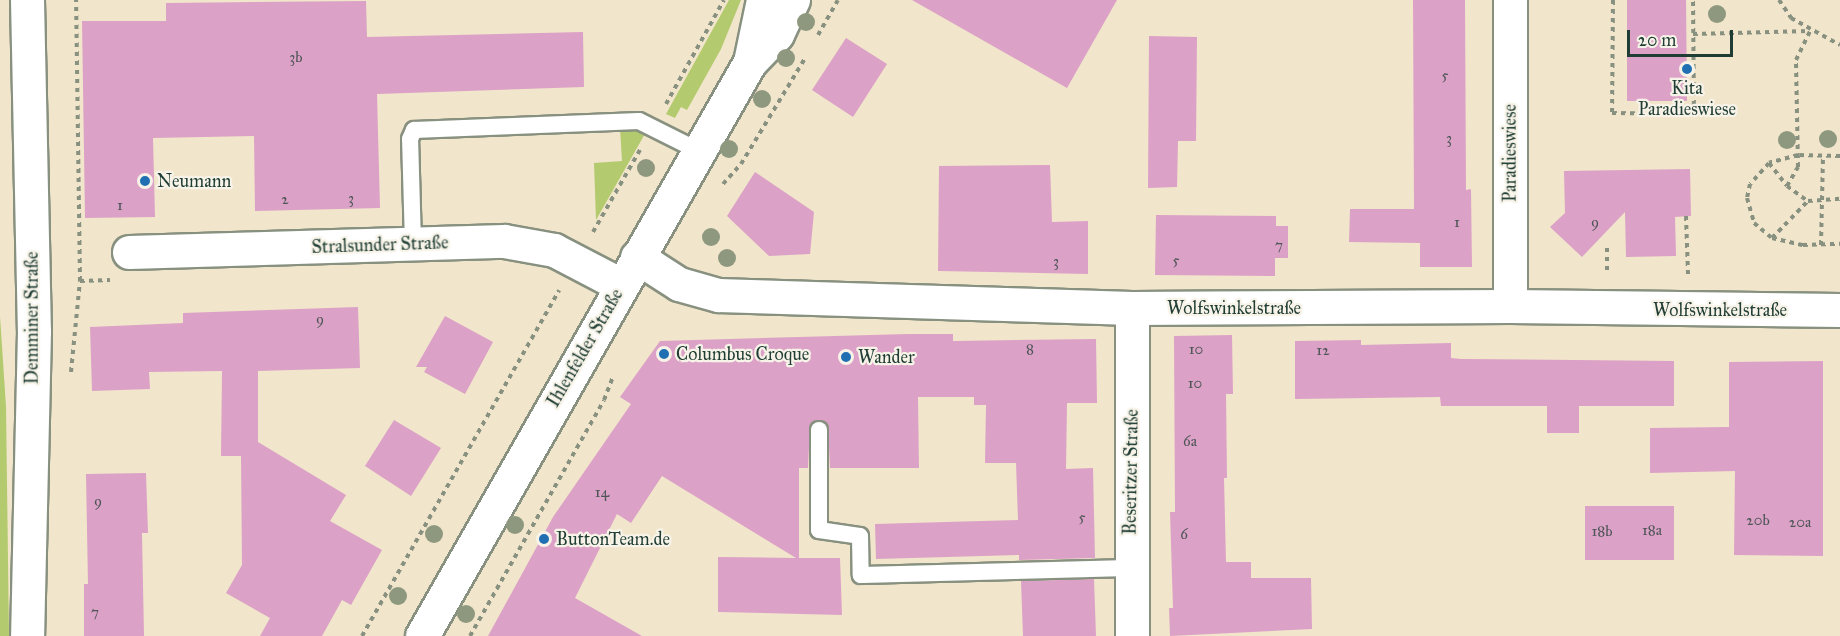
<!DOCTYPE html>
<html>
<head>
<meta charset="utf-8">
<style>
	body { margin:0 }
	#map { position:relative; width:1840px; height:636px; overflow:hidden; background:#f1e5cb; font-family:"IM FELL Great Primer",serif }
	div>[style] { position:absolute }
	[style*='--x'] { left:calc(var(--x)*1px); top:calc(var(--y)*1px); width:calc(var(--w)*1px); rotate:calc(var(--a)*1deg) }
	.green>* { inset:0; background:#b3ca6e }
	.building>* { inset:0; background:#dca1c6 }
	.path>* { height:4px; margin-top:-2px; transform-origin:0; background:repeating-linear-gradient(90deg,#889180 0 4.5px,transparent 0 9px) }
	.roads { filter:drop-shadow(2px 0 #889180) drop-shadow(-2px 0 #889180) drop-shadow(0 2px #889180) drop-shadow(0 -2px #889180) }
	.service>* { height:16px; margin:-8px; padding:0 8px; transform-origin:8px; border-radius:8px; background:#fff }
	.minor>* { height:33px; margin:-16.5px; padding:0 16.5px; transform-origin:16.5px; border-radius:16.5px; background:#fff }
	.secondary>* { height:33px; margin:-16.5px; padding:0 16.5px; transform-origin:16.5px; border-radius:16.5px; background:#fff }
	.trees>* { width:18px; height:18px; margin:-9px; border-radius:50%; background:#8e987f }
	.dots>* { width:16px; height:16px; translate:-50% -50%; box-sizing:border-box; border:3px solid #f7f3e8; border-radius:50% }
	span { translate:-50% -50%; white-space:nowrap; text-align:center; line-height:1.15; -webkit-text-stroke:4.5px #f7f3e8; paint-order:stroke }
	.number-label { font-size:15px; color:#4e5658 }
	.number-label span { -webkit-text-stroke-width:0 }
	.poi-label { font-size:18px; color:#1f3d34 }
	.left { translate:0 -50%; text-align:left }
	.street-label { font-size:18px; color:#1f3d34 }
	.scale { position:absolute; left:1627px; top:30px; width:106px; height:27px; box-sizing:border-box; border:3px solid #1f3d34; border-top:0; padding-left:8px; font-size:18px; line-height:21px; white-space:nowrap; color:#1f3d34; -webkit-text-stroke:4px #f7f3e8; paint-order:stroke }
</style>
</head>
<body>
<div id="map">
	<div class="green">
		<i style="clip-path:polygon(729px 0,741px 0,721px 49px,687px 110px,681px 107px,675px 118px,666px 114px)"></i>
		<i style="clip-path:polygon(620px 128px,646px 132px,596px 220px,594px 163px,622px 161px)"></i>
		<i style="clip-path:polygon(0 316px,6px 407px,9px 636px,0 636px)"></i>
	</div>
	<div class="building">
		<i style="clip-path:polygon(912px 0,1117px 0,1067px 88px)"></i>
		<i style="clip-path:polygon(1413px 0,1465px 0,1466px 190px,1471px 189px,1472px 267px,1420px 267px,1420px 243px,1349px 242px,1350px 209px,1414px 209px)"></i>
		<i style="clip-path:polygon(1627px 0,1686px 0,1687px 101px,1627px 101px)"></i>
		<i style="clip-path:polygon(366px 1px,367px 37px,583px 32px,584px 87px,377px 94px,380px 208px,255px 211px,254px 136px,153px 138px,155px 217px,85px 218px,82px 21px,166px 21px,166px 3px)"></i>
		<i style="clip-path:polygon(1149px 36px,1197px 37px,1196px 141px,1178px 141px,1177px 187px,1148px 188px)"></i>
		<i style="clip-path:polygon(846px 38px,887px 64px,853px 117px,812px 90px)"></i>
		<i style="clip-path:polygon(1050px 165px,1052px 222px,1088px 221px,1088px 274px,938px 271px,939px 166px)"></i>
		<i style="clip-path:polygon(1690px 169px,1691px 216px,1675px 217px,1676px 256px,1626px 257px,1625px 212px,1582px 257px,1550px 227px,1565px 213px,1564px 171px)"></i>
		<i style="clip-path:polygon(755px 172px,814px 212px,810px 254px,769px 256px,727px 216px)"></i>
		<i style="clip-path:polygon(1156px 215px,1276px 216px,1276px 226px,1288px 226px,1288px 258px,1275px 258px,1275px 276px,1155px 275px)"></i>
		<i style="clip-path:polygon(358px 307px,360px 368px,258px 371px,258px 442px,346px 495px,330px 521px,382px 550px,351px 605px,342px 600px,322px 636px,260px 636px,270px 618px,226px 593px,242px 565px,241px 456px,221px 456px,222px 371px,149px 372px,150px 389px,92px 391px,90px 327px,183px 323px,183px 313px)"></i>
		<i style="clip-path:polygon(445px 316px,493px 342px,465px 394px,424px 372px,427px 367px,416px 367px)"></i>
		<i style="clip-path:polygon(908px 334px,953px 334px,953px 341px,1096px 339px,1097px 403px,1067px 403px,1066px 469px,1093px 468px,1095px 558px,1019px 560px,1019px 555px,876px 559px,875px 524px,1018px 520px,1016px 463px,985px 463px,986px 405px,974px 405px,974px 397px,918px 397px,919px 468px,830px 468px,828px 425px,820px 420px,810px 425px,808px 468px,799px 468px,799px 558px,840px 558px,842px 615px,718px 612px,718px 557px,796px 558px,662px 476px,631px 523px,617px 514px,575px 598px,642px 636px,488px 636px,553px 517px,631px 404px,620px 397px,660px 341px)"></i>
		<i style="clip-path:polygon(1232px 335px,1233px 394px,1226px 394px,1227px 478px,1224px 478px,1226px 562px,1251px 562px,1251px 578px,1311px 578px,1312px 629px,1170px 636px,1169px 608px,1173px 608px,1170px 512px,1175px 512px,1174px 336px)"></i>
		<i style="clip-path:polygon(1361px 340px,1361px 345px,1451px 343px,1451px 358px,1461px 359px,1674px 361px,1674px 406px,1579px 406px,1579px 433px,1547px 433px,1547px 406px,1441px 406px,1440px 397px,1295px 399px,1295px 341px)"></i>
		<i style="clip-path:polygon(1823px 361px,1823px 556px,1734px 555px,1735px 471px,1650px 473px,1650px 428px,1729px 427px,1729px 362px)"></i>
		<i style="clip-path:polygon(394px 420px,441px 448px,411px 496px,365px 466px)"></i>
		<i style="clip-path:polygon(146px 473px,148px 533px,142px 533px,144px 636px,84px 636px,84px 584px,88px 584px,86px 474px)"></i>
		<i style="clip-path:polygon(1585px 506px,1674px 506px,1674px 560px,1585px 560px)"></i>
		<i style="clip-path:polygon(1094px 579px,1096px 636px,1023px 636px,1021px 581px)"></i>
	</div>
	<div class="path">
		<i style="--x:1613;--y:0;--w:113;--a:90.5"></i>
		<i style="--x:1612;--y:113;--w:82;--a:0.7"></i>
		<i style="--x:1694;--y:114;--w:114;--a:-90.5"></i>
		<i style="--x:1779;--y:0;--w:22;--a:56"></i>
		<i style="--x:1791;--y:18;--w:56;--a:28.9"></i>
		<i style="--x:1693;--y:34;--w:117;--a:-1.5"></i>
		<i style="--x:818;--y:35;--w:40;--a:-60.3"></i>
		<i style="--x:666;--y:104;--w:119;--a:-60.9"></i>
		<i style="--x:1840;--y:156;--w:42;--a:-178.6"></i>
		<i style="--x:1798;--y:155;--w:30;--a:165"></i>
		<i style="--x:1769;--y:163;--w:28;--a:132"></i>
		<i style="--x:1750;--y:184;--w:14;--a:102"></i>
		<i style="--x:1747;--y:198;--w:26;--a:74"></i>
		<i style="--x:1754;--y:223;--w:23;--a:40"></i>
		<i style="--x:1772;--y:238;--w:32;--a:13"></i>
		<i style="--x:1803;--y:245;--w:37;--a:-2"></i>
		<i style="--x:1769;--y:163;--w:29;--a:52"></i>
		<i style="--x:1787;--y:186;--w:26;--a:36"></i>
		<i style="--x:1808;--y:201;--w:32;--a:-4"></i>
		<i style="--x:723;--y:184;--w:27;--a:-48"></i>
		<i style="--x:741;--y:164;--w:122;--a:-58.8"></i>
		<i style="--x:1787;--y:186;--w:22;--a:-60"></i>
		<i style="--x:1798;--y:167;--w:107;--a:-91.1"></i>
		<i style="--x:1796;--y:60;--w:32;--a:-64"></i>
		<i style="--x:1686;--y:216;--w:58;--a:88"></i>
		<i style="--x:593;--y:232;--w:95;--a:-60.2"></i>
		<i style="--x:1772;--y:238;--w:52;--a:-45.8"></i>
		<i style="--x:1821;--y:245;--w:89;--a:-88.7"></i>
		<i style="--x:1607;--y:248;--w:26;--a:90"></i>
		<i style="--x:80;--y:281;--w:30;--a:-2"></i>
		<i style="--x:71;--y:372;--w:91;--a:-84.4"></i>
		<i style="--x:80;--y:281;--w:281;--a:-90.8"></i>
		<i style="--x:362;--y:636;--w:398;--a:-60.3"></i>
		<i style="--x:470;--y:636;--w:271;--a:-60.4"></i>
		<i style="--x:604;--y:400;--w:25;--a:-69"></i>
	</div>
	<div class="roads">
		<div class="service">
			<i style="--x:413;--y:244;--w:105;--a:-91.6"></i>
			<i style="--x:410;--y:139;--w:10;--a:-66"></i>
			<i style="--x:414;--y:130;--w:225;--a:-2.3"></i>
			<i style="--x:639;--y:121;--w:67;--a:26.6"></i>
			<i style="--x:819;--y:430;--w:100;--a:90"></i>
			<i style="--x:819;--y:530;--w:41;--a:8.3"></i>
			<i style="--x:860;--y:536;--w:39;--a:89"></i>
			<i style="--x:861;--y:575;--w:269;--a:-1.5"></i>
		</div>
		<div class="minor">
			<i style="--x:750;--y:62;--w:63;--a:-78.2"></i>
			<i style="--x:129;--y:252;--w:375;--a:-1.7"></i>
			<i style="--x:504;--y:241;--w:51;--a:10.2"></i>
			<i style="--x:554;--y:250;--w:76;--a:27.6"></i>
			<i style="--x:637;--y:257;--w:50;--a:32.7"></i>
			<i style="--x:679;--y:284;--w:41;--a:15.8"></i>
			<i style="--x:718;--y:295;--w:414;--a:1.8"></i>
			<i style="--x:1132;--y:308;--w:378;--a:-0.3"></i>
			<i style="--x:1510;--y:306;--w:330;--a:0.7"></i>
			<i style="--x:1510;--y:306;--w:306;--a:-90"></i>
			<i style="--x:1132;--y:308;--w:328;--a:90"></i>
			<i style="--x:422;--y:636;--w:661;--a:-60.26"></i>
			<i style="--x:750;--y:62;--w:39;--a:-46"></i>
			<i style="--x:777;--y:34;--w:38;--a:-65"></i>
		</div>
		<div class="secondary">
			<i style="--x:27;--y:0;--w:331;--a:88.8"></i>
			<i style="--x:34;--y:331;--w:305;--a:91.3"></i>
		</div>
	</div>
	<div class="trees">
		<i style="left:1717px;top:14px"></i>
		<i style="left:806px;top:22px"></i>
		<i style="left:786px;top:58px"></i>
		<i style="left:762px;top:99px"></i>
		<i style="left:1828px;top:139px"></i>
		<i style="left:1787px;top:140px"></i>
		<i style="left:729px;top:149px"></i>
		<i style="left:646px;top:168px"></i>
		<i style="left:711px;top:237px"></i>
		<i style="left:727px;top:258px"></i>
		<i style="left:515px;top:525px"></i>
		<i style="left:434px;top:534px"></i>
		<i style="left:398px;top:596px"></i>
		<i style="left:466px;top:614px"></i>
	</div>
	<div class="dots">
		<i style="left:1687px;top:69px;background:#1f6fb2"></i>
		<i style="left:145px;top:181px;background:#1f6fb2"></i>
		<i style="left:664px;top:354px;background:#1f6fb2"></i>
		<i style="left:846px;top:357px;background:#1f6fb2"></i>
		<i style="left:544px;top:539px;background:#1f6fb2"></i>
	</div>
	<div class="number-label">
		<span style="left:296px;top:58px">3b</span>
		<span style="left:1445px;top:76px">5</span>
		<span style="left:1449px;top:139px">3</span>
		<span style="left:351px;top:199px">3</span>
		<span style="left:285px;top:200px">2</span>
		<span style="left:120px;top:206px">1</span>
		<span style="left:1457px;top:223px">1</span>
		<span style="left:1595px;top:223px">9</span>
		<span style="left:1279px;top:246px">7</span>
		<span style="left:1176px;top:261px">5</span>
		<span style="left:1056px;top:262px">3</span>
		<span style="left:320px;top:320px">9</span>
		<span style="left:1030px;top:350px">8</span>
		<span style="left:1196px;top:350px">10</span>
		<span style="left:1323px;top:351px">12</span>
		<span style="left:1195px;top:384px">10</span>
		<span style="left:1190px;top:442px">6a</span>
		<span style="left:602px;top:493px">14</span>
		<span style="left:98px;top:502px">9</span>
		<span style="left:1082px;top:518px">5</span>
		<span style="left:1758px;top:521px">20b</span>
		<span style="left:1800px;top:523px">20a</span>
		<span style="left:1652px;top:531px">18a</span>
		<span style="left:1602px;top:532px">18b</span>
		<span style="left:1184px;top:535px">6</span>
		<span style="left:95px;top:613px">7</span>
	</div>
	<div class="poi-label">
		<span style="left:1687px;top:99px">Kita<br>Paradieswiese</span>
		<span class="left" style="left:157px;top:181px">Neumann</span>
		<span class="left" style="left:676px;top:354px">Columbus Croque</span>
		<span class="left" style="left:858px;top:357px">Wander</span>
		<span class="left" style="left:556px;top:539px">ButtonTeam.de</span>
	</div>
	<div class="street-label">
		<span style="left:1510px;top:153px;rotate:-90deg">Paradieswiese</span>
		<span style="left:380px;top:245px;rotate:-2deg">Stralsunder Straße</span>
		<span style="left:1234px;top:308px">Wolfswinkelstraße</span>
		<span style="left:1720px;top:310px">Wolfswinkelstraße</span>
		<span style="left:32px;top:318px;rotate:-90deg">Demminer Straße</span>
		<span style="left:585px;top:348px;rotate:-60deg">Ihlenfelder Straße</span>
		<span style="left:1131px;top:472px;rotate:-89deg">Beseritzer Straße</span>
	</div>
	<div class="scale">20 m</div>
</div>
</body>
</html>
